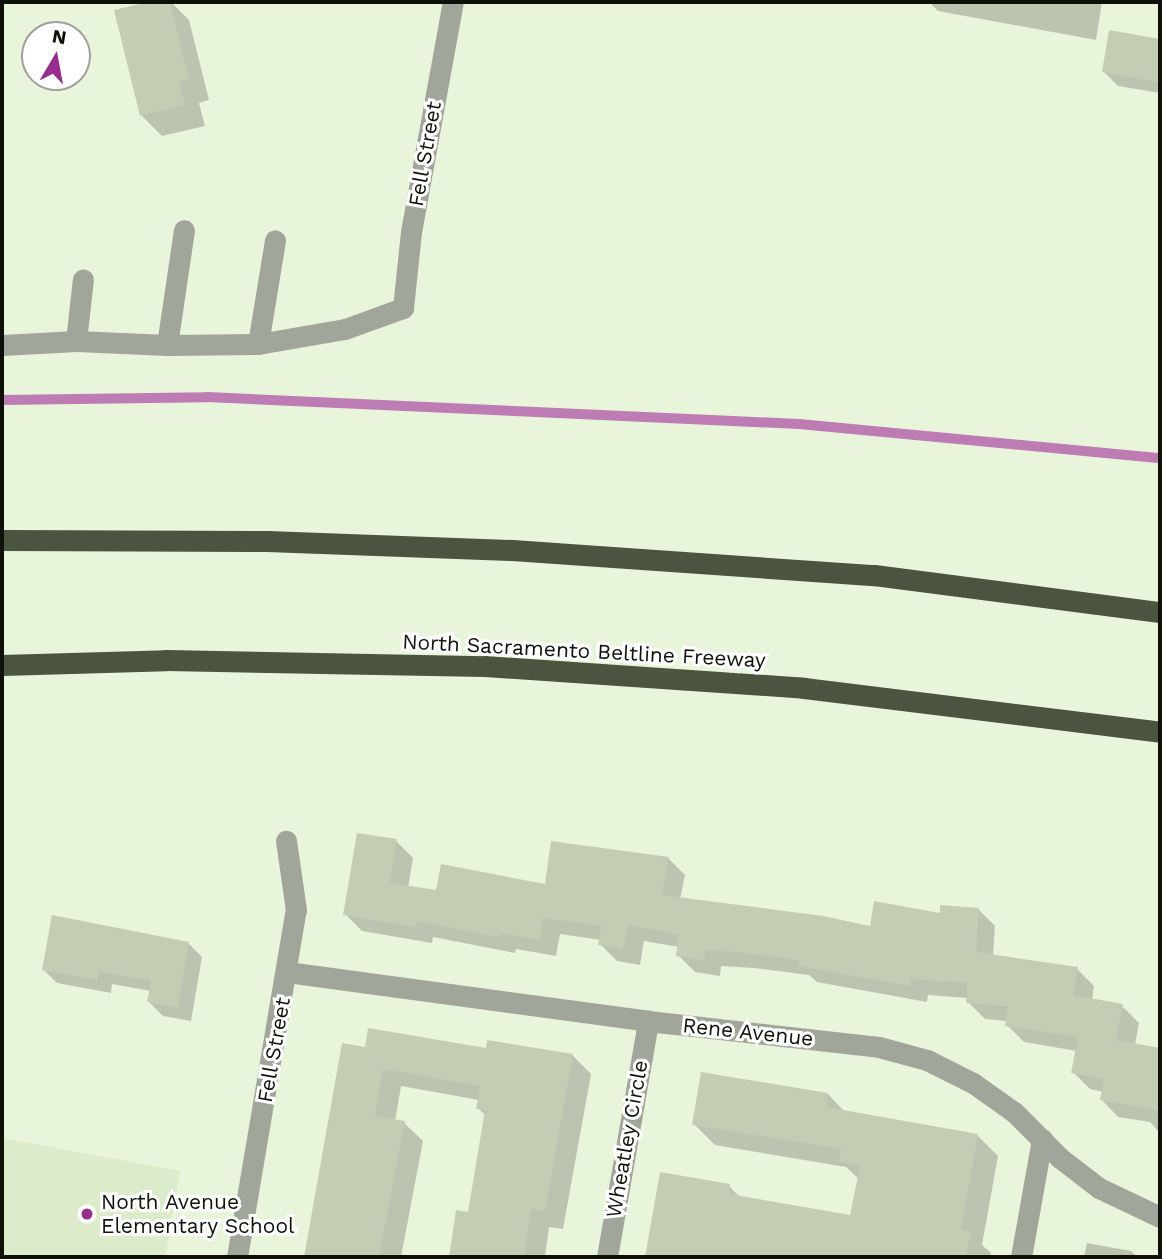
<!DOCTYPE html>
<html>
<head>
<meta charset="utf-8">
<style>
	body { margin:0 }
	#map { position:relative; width:1162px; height:1259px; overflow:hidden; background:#e9f5db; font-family:"Work Sans",sans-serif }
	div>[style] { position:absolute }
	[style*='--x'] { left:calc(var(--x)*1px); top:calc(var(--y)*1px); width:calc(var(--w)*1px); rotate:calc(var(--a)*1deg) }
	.built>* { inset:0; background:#dcebca }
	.shadow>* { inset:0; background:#0003 }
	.stream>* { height:10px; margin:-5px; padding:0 5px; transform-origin:5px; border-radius:5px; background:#bd7cb3 }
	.building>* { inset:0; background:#c2cdb4 }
	.minor>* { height:21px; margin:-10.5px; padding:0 10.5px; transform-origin:10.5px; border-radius:10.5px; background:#a1a69b }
	.highway>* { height:21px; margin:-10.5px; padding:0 10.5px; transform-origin:10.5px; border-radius:10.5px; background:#4a543e }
	.dots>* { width:19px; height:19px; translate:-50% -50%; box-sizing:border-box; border:4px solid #fff; border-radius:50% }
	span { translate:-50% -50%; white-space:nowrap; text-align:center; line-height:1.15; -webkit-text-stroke:6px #fff; paint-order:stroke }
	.street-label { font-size:21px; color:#0d1108 }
	.poi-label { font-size:21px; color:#0d1108 }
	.left { translate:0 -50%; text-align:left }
	.frame { position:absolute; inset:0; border:4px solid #0d1108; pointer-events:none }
	.north { position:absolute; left:21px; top:21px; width:70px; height:70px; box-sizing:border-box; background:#fff; border:2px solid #9ea09c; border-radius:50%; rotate:10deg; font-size:19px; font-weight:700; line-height:28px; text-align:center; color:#0d1108 }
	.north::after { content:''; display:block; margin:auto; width:24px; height:32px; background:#992d8e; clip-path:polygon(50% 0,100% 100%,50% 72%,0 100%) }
</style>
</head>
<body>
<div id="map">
	<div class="built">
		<i style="clip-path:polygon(2px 1138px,180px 1171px,165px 1257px,2px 1257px)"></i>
	</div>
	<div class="shadow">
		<i style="clip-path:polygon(156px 2px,171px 2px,189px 20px,209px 100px,199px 103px,205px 126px,162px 136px,141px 115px,116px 11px)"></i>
		<i style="clip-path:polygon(929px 2px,1102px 2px,1096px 40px,938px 11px)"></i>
		<i style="clip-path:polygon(1111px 32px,1160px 41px,1160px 93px,1118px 86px,1104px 72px)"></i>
		<i style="clip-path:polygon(396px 841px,413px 858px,408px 888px,437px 892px,546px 886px,668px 858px,685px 875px,680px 899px,871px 928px,978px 909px,995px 926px,993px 956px,1077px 969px,1094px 986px,1092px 1000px,1122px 1006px,1139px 1023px,1135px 1045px,1160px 1050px,1160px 1133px,1150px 1122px,1118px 1117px,1102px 1100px,1103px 1092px,1090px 1089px,1073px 1072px,1077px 1051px,1024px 1042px,1007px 1025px,1008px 1021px,985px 1019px,968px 1002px,968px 998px,928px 995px,927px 1002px,817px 982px,809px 975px,754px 968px,721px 966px,720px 976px,695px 972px,678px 955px,679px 947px,644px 941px,640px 965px,617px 961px,600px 944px,601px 940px,560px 934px,556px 956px,516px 949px,515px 953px,433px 937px,432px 943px,362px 931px,345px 914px)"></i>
		<i style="clip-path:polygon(188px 943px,202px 957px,191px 1021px,163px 1016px,149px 1002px,151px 991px,112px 984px,111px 993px,57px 983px,43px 969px)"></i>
		<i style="clip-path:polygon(343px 1045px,366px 1049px,572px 1055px,591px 1074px,563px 1229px,549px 1227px,545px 1257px,450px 1257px,469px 1214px,486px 1116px,478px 1108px,479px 1100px,401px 1086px,395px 1121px,404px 1123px,423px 1141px,401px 1257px,306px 1257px)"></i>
		<i style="clip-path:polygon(828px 1094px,845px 1112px,977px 1135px,998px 1156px,982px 1245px,991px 1253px,990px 1257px,647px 1255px,729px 1186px,741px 1198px,852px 1217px,859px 1179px,846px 1167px,715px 1145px,694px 1124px)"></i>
		<i style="clip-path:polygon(1087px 1243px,1131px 1251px,1137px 1257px,1084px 1257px)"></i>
	</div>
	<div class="stream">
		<i style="--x:2;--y:400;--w:205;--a:-0.8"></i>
		<i style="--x:207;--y:397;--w:526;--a:2.62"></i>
		<i style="--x:732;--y:421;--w:67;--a:2.6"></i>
		<i style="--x:799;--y:424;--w:363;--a:5.4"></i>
	</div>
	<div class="building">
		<i style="clip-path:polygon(149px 2px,170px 2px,189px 80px,179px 82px,185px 105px,140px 116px,114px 10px)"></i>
		<i style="clip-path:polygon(1109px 30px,1160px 39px,1160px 83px,1102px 72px)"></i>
		<i style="clip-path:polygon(357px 833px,397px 839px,390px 883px,436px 890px,441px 864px,545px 884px,551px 841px,669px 857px,662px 895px,823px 916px,870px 926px,874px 901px,940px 913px,940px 905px,979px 908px,976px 952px,1078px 967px,1073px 995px,1123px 1004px,1116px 1040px,1160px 1048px,1160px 1111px,1100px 1100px,1104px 1079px,1071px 1073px,1078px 1037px,1005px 1026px,1008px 1006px,966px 1003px,967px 983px,911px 979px,910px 986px,798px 966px,799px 960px,736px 952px,705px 950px,704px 960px,676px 956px,679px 934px,628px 925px,623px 949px,598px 945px,601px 926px,543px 918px,540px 940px,499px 933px,498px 937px,416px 921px,415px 927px,343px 915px)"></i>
		<i style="clip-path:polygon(52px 915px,189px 942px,178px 1008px,147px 1002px,151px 981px,99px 972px,97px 980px,42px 970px)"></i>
		<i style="clip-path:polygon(368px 1028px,486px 1048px,487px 1040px,573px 1054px,545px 1212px,531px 1209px,524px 1257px,449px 1257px,456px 1210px,468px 1212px,485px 1110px,476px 1109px,480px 1086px,383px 1069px,375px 1116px,405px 1121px,379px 1257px,304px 1257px,342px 1043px,365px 1047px)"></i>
		<i style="clip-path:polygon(701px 1072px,828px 1093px,826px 1107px,978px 1134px,961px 1229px,971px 1231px,966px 1257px,645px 1257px,660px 1172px,730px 1184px,729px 1194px,850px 1215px,860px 1166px,839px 1162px,841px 1149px,692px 1125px)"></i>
	</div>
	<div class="minor">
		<i style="--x:76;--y:341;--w:91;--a:2.5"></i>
		<i style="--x:167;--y:345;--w:116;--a:-81.6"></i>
		<i style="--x:258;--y:344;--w:88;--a:-9.8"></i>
		<i style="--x:345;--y:329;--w:62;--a:-19.9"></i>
		<i style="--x:403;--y:308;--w:76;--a:-84"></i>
		<i style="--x:411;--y:232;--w:234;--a:-79.7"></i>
		<i style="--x:2;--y:345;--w:74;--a:-3.1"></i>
		<i style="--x:76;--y:341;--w:62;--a:-83.6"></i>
		<i style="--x:167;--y:345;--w:91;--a:-0.6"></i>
		<i style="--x:258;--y:344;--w:105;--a:-80.7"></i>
		<i style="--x:287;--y:972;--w:364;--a:7.7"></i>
		<i style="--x:648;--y:1021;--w:232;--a:6.4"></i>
		<i style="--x:879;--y:1047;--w:50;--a:15.2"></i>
		<i style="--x:927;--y:1060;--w:51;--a:26.6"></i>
		<i style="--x:973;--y:1083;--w:50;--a:35.3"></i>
		<i style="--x:1014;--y:1112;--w:65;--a:45"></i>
		<i style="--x:1060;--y:1158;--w:49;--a:37.6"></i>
		<i style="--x:1099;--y:1188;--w:68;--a:25.4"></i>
		<i style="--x:237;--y:1257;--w:352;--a:-80.4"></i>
		<i style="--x:296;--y:910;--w:70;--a:-98.2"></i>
		<i style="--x:607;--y:1257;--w:240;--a:-80.1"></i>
		<i style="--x:1021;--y:1257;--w:120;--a:-79.9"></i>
	</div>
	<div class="highway">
		<i style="--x:2;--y:540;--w:265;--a:0.2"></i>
		<i style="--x:267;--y:541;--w:245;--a:2.1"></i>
		<i style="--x:512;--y:550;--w:363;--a:4"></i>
		<i style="--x:874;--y:575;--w:288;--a:7.4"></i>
		<i style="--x:2;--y:665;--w:164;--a:-1.7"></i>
		<i style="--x:166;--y:660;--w:319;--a:1.1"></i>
		<i style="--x:485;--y:666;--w:320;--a:3.9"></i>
		<i style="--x:804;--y:688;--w:359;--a:7"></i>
	</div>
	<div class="dots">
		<i style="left:87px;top:1214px;background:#992d8e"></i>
	</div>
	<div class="street-label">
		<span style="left:425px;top:154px;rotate:-80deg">Fell Street</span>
		<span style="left:584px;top:651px;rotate:3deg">North Sacramento Beltline Freeway</span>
		<span style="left:748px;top:1032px;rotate:6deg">Rene Avenue</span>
		<span style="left:274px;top:1050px;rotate:-80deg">Fell Street</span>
		<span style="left:627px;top:1139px;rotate:-80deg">Wheatley Circle</span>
	</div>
	<div class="poi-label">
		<span class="left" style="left:101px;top:1214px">North Avenue<br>Elementary School</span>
	</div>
	<div class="frame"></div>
	<div class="north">N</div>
</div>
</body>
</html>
